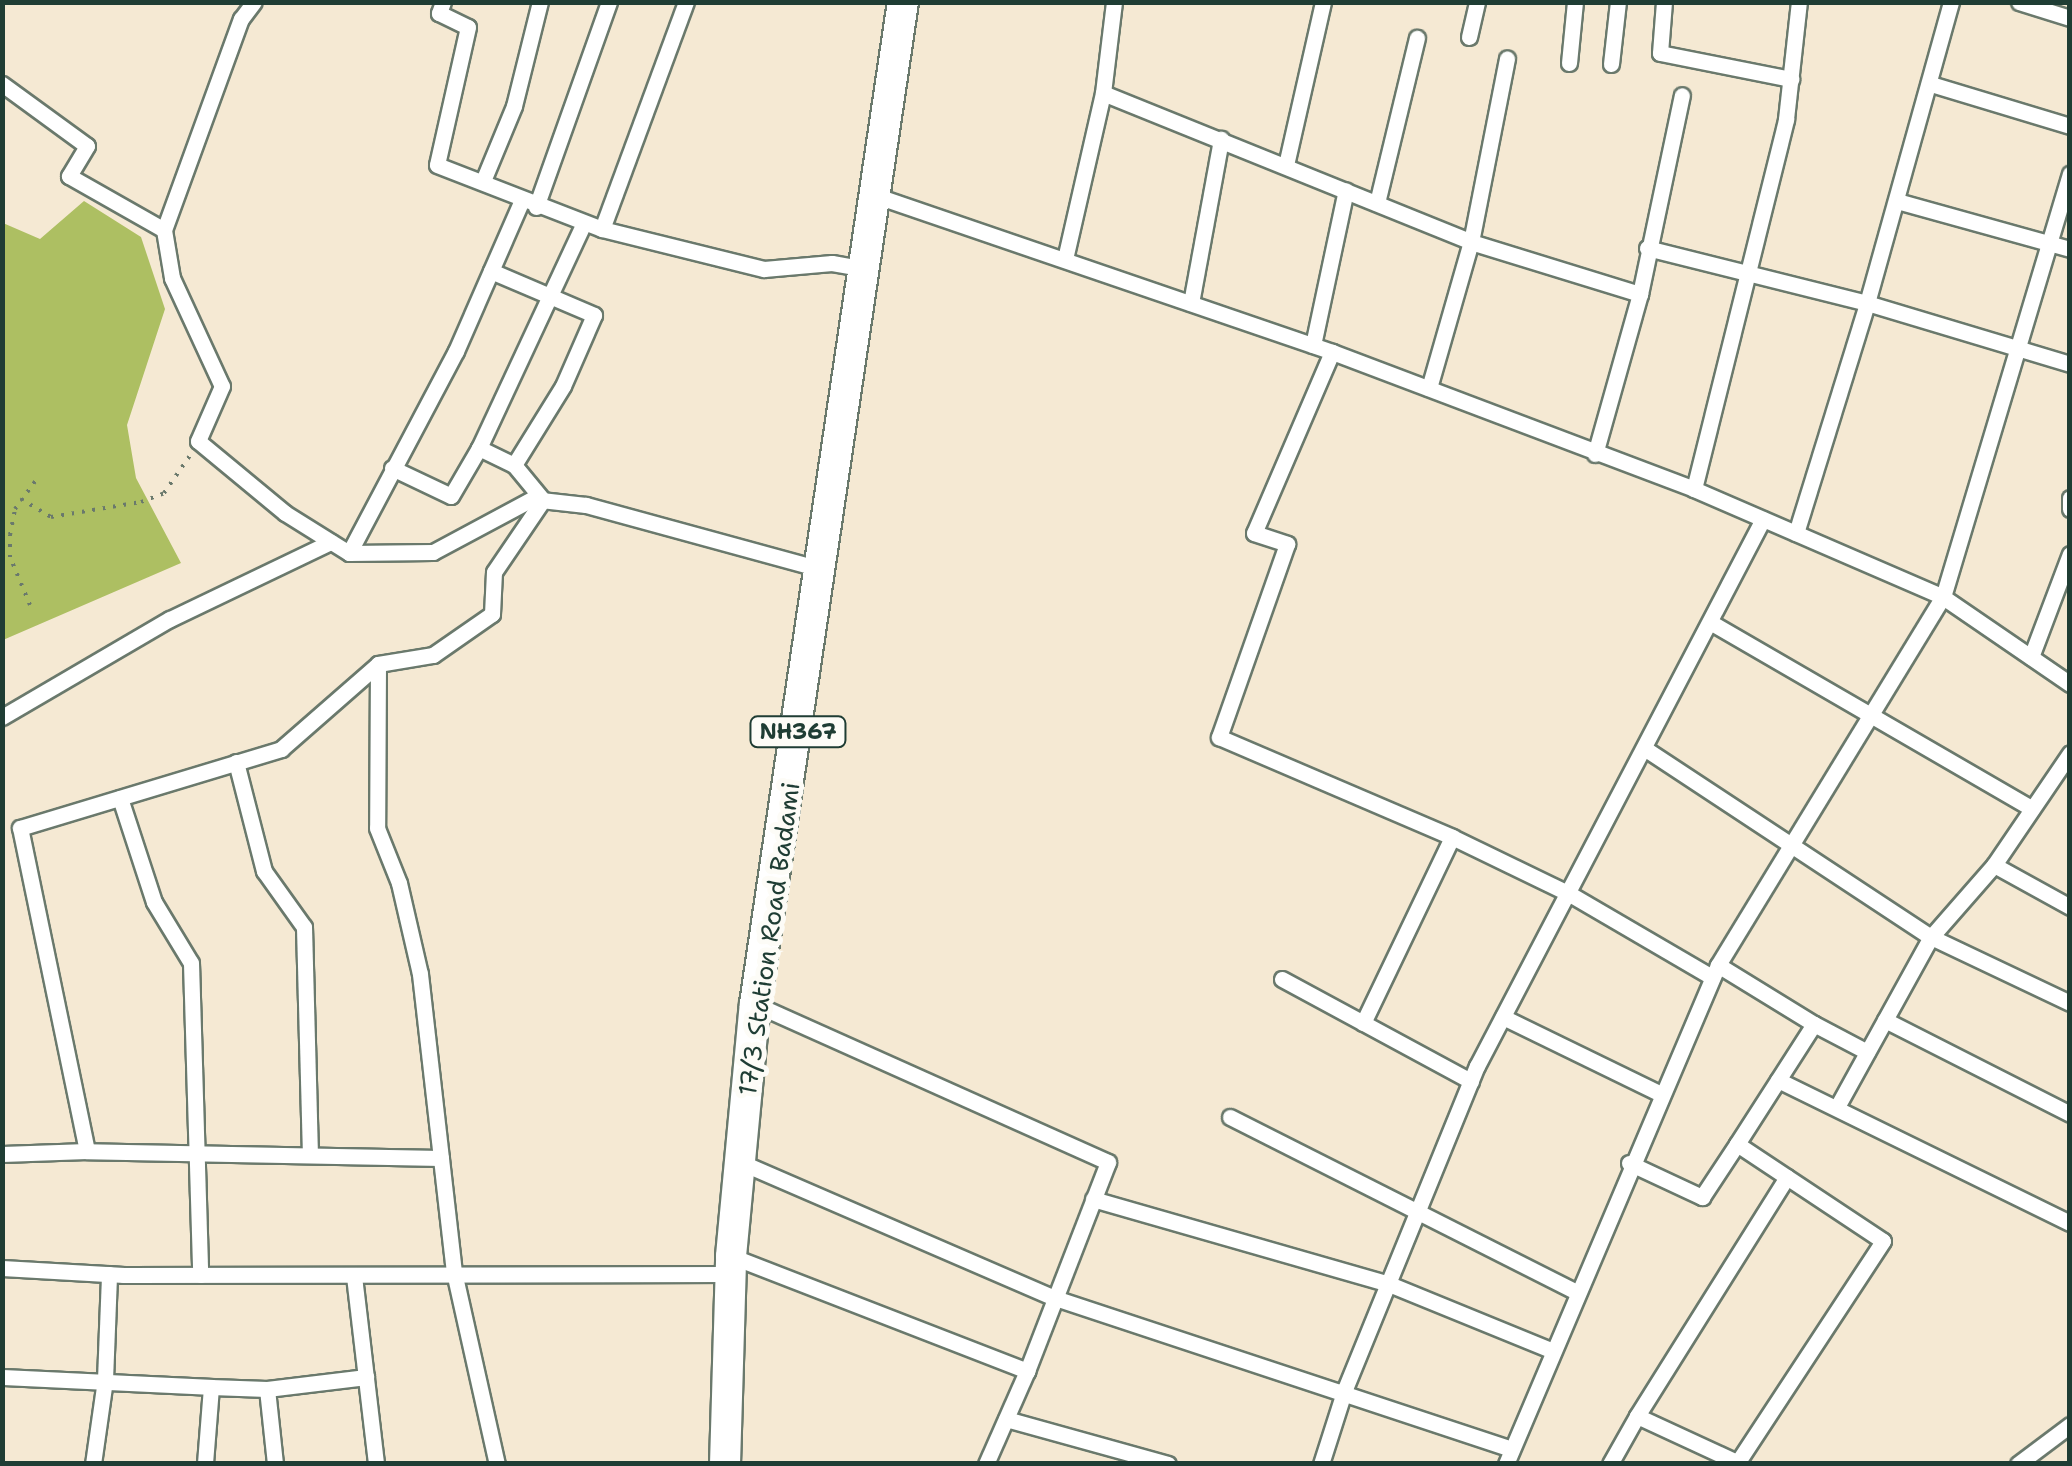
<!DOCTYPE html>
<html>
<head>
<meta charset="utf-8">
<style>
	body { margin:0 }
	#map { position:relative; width:2072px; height:1466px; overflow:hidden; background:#f5e9d3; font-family:"Shantell Sans",sans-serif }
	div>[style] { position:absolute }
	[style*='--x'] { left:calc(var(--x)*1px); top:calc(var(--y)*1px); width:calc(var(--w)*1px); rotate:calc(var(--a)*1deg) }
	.green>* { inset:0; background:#adbf62 }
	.path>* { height:4px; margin-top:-2px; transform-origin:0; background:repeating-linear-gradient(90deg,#6a796c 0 2.5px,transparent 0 10.5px) }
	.roads { filter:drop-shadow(2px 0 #6a796c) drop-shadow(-2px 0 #6a796c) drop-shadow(0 2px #6a796c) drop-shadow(0 -2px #6a796c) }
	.street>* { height:15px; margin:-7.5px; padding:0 7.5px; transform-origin:7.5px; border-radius:7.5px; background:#fff }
	.highway>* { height:30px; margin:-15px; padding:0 15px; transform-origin:15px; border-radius:15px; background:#fff }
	span { translate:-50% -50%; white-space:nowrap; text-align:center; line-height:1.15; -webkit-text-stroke:10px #fdfcf7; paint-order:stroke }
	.shield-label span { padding:2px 8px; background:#fdfcf7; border:2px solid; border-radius:8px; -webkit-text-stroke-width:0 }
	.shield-label { font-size:22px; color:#1f3d34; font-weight:700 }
	.street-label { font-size:25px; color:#1f3d34 }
	.frame { position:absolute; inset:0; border:5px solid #1f3d34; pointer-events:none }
</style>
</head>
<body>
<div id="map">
	<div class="green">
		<i style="clip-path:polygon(84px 201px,141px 237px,165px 309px,127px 425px,136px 478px,181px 563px,3px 640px,3px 223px,40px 239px)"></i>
	</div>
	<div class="path">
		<i style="--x:21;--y:499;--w:35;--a:31"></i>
		<i style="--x:51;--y:517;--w:91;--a:-9.5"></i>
		<i style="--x:141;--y:502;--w:25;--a:-21"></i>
		<i style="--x:164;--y:493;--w:47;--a:-55.3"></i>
		<i style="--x:30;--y:605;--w:52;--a:-112.6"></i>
		<i style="--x:10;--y:557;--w:22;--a:-90"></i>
		<i style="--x:10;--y:535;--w:26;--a:-79"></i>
		<i style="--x:15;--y:509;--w:37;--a:-54"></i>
	</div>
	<div class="roads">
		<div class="street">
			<i style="--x:443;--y:2;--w:12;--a:110"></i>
			<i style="--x:439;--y:13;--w:32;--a:26"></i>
			<i style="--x:468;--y:27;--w:141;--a:102.7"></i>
			<i style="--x:437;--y:165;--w:177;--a:21.2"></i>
			<i style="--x:602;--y:229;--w:242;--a:-69.7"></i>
			<i style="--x:1664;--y:2;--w:51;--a:94.5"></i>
			<i style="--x:1660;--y:53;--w:134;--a:11.2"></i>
			<i style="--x:2019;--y:2;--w:53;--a:17.4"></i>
			<i style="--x:1469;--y:37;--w:36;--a:-77"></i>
			<i style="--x:1569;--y:63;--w:61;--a:-84.4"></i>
			<i style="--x:1611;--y:64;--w:62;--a:-83.6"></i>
			<i style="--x:2;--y:84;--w:105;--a:36.1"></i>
			<i style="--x:87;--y:146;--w:35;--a:121"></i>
			<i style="--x:69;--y:176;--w:109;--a:29.6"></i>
			<i style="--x:164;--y:230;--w:49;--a:80.5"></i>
			<i style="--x:172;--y:278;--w:119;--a:65.2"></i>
			<i style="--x:222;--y:386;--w:60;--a:113.6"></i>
			<i style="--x:198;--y:441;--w:113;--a:39.6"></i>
			<i style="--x:285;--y:513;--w:75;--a:32"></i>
			<i style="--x:349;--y:553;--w:84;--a:-0.7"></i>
			<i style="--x:433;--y:552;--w:112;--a:-28.2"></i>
			<i style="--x:532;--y:499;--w:54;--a:6.3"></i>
			<i style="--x:586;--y:505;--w:243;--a:15.3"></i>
			<i style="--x:1931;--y:84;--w:145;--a:16.8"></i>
			<i style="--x:1103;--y:93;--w:397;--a:22"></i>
			<i style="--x:1471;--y:242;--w:177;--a:17.1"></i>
			<i style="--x:1286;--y:165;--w:167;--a:-77.2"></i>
			<i style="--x:483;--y:181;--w:81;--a:-67.5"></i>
			<i style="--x:514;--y:106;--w:107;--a:-76"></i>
			<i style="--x:877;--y:196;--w:481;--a:18.9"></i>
			<i style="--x:1332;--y:352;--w:387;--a:20.7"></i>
			<i style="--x:1694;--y:489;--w:271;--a:23.4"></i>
			<i style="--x:1943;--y:597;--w:154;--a:34.4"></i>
			<i style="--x:1897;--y:201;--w:180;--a:15.5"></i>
			<i style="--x:1377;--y:203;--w:170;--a:-76.4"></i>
			<i style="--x:536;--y:207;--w:218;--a:-70.4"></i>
			<i style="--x:602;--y:229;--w:167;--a:13.9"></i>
			<i style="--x:764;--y:269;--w:68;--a:-5"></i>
			<i style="--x:832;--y:263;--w:35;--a:10"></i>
			<i style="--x:164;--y:230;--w:225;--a:-70"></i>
			<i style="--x:241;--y:19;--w:21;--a:-53"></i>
			<i style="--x:1647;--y:248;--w:227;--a:14"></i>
			<i style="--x:1867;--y:303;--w:313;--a:-74.4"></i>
			<i style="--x:1065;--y:259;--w:170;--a:-77.1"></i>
			<i style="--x:1103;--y:93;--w:92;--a:-83.1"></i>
			<i style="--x:491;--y:271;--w:112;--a:23.1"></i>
			<i style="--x:594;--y:315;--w:77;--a:113.6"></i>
			<i style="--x:563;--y:386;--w:93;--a:121.8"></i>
			<i style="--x:1191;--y:303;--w:167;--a:-79.6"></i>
			<i style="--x:1313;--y:345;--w:158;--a:-78"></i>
			<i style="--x:1332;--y:352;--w:197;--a:113.3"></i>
			<i style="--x:1254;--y:533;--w:35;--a:18"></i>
			<i style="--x:1287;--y:544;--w:205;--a:109.4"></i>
			<i style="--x:1219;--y:737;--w:254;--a:23.2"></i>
			<i style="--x:1429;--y:388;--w:152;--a:-74"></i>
			<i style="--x:1471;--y:242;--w:187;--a:-78.9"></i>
			<i style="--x:1595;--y:454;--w:166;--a:-74.3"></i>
			<i style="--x:1640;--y:294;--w:203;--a:-78.1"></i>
			<i style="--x:392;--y:468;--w:65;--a:25.4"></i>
			<i style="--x:451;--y:496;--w:56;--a:-59.7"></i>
			<i style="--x:1694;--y:489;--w:381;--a:-76"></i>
			<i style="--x:1786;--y:119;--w:118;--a:-83.7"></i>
			<i style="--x:2070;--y:498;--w:11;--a:90"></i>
			<i style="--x:1796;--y:533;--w:241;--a:-72.8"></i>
			<i style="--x:1867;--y:303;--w:212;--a:16.7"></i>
			<i style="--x:349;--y:553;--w:229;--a:-62.1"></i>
			<i style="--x:456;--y:351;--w:163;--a:-66.4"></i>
			<i style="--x:1710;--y:622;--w:372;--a:30.1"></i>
			<i style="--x:2031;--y:657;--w:110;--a:-69.3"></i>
			<i style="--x:378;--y:664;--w:164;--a:90.3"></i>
			<i style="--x:377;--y:828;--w:59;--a:68.2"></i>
			<i style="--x:399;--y:883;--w:93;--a:77"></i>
			<i style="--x:420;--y:974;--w:300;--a:83.5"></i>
			<i style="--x:454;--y:1272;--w:197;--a:77.4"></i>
			<i style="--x:2;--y:717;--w:194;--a:-30.3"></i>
			<i style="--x:170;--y:619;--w:178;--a:-25.6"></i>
			<i style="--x:1644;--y:748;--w:344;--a:33.4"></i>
			<i style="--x:1931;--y:937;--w:96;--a:-48.8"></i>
			<i style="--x:1994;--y:865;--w:87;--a:28.9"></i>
			<i style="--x:236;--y:762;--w:113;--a:75.6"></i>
			<i style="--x:264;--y:871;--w:69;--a:54.5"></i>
			<i style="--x:304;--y:927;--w:228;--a:88.5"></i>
			<i style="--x:120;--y:798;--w:109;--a:71.9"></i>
			<i style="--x:154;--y:902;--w:71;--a:58.8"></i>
			<i style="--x:191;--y:963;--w:312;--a:88.3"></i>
			<i style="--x:1994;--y:865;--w:135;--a:-55.8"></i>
			<i style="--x:1718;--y:965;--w:113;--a:31.6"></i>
			<i style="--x:1814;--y:1024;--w:143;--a:122.7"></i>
			<i style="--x:1737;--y:1144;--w:175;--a:33.6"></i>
			<i style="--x:1883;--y:1241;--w:264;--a:123.3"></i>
			<i style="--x:1282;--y:979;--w:215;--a:28.4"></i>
			<i style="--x:1503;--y:1017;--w:174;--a:26"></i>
			<i style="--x:1885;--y:1020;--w:208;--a:26.9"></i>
			<i style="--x:1363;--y:1023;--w:206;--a:-64.4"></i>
			<i style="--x:1452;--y:837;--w:129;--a:25.8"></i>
			<i style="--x:1568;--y:893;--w:167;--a:30.3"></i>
			<i style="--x:1814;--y:1024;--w:60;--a:27.8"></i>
			<i style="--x:1778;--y:1080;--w:325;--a:26.1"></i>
			<i style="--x:1837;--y:1107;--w:194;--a:-61.1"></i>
			<i style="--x:1931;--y:937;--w:154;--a:25.4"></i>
			<i style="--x:1230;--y:1117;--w:386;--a:26.8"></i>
			<i style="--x:2;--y:1154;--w:85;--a:-2"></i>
			<i style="--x:441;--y:1158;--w:354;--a:-178.9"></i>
			<i style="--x:87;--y:1151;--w:330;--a:-101.7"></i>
			<i style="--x:20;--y:828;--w:273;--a:-16.8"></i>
			<i style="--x:281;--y:749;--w:129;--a:-41.2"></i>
			<i style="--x:378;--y:664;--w:56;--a:-9.3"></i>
			<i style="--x:433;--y:655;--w:72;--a:-34.8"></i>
			<i style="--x:492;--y:614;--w:42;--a:-87.3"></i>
			<i style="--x:494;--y:572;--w:87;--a:-55.8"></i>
			<i style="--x:543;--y:500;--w:45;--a:-129.6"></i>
			<i style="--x:514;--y:465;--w:39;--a:-154"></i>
			<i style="--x:479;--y:448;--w:248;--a:-65"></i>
			<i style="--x:740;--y:1162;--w:343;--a:23.4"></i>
			<i style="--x:1055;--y:1298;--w:481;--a:18.3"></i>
			<i style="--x:1629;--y:1163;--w:81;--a:25"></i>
			<i style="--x:1702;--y:1197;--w:64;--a:-56.6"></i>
			<i style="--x:1093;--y:1199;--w:308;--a:16"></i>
			<i style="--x:1389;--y:1284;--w:175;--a:22.2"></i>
			<i style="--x:731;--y:1256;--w:318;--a:21.2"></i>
			<i style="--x:1027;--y:1371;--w:224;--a:-68.8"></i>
			<i style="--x:1108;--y:1162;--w:387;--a:-155.9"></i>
			<i style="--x:2;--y:1268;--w:122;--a:3.3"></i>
			<i style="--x:124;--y:1275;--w:607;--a:-0.09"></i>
			<i style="--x:354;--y:1276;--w:189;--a:83.3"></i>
			<i style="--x:2;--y:1377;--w:209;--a:2.7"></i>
			<i style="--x:211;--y:1387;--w:77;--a:94.5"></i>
			<i style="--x:211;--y:1387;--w:56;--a:2"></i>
			<i style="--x:267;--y:1389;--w:100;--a:-6.9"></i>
			<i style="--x:267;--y:1389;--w:75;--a:83.9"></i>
			<i style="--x:1637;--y:1416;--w:282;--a:-57.9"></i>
			<i style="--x:1006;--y:1419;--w:168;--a:15.5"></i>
			<i style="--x:93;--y:1464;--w:85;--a:-81.9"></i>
			<i style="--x:105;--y:1380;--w:106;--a:-87.8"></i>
			<i style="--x:986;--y:1464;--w:102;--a:-66.2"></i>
			<i style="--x:1321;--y:1464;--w:79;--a:-72.3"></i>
			<i style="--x:1345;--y:1389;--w:349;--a:-67.8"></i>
			<i style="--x:1477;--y:1066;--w:617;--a:-62.4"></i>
			<i style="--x:1506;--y:1464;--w:542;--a:-66.98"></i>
			<i style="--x:1718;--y:965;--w:431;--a:-58.6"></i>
			<i style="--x:1943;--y:597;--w:442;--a:-73.3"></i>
			<i style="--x:1610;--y:1464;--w:55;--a:-60.6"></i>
			<i style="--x:1637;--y:1416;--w:115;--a:24.8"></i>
			<i style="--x:2018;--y:1464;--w:65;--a:-36.9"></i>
		</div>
		<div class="highway">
			<i style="--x:725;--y:1464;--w:208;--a:-88.3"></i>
			<i style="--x:731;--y:1256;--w:253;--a:-84.6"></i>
			<i style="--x:755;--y:1004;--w:1013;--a:-81.6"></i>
		</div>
	</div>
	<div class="shield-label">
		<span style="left:798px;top:732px">NH367</span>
	</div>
	<div class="street-label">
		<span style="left:769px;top:939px;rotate:-82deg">17/3 Station Road Badami</span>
	</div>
	<div class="frame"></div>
</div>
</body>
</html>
